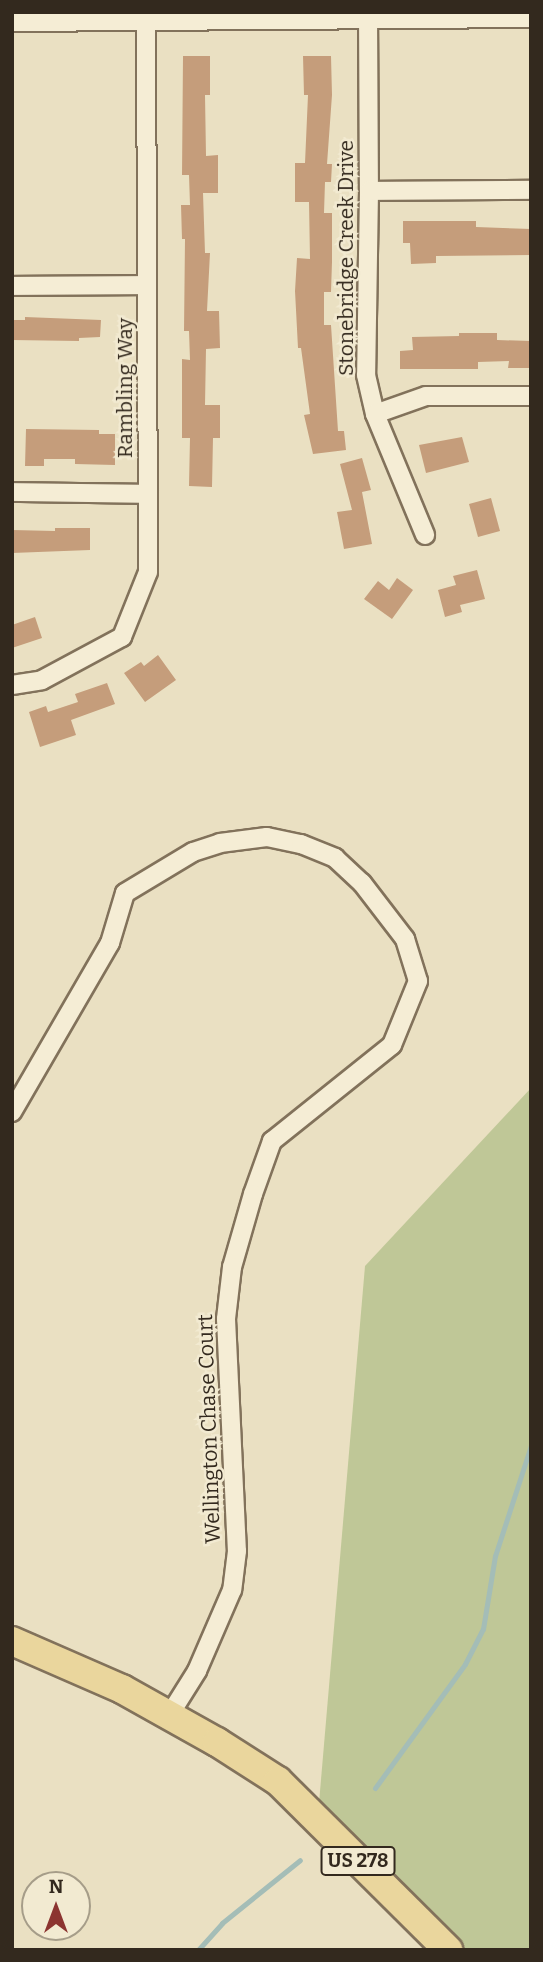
<!DOCTYPE html>
<html>
<head>
<meta charset="utf-8">
<style>
	body { margin:0 }
	#map { position:relative; width:543px; height:1962px; overflow:hidden; background:#eae0c2; font-family:Bitter,serif }
	div>[style] { position:absolute }
	[style*='--x'] { left:calc(var(--x)*1px); top:calc(var(--y)*1px); width:calc(var(--w)*1px); rotate:calc(var(--a)*1deg) }
	.green>* { inset:0; background:#bfc797 }
	.stream>* { height:5px; margin:-2.5px; padding:0 2.5px; transform-origin:2.5px; border-radius:2.5px; background:#a4bdb7 }
	.building>* { inset:0; background:#c59d7b }
	.roads { filter:drop-shadow(2px 0 #82725b) drop-shadow(-2px 0 #82725b) drop-shadow(0 2px #82725b) drop-shadow(0 -2px #82725b) }
	.minor>* { height:18px; margin:-9px; padding:0 9px; transform-origin:9px; border-radius:9px; background:#f5edd5 }
	.primary>* { height:28px; margin:-14px; padding:0 14px; transform-origin:14px; border-radius:14px; background:#ead69d }
	span { translate:-50% -50%; white-space:nowrap; text-align:center; line-height:1.15; -webkit-text-stroke:5px #f2ead1; paint-order:stroke }
	.shield-label span { padding:2px 5px; background:#f2ead1; border:2px solid; border-radius:5px; -webkit-text-stroke-width:0 }
	.shield-label { font-size:19px; color:#33291e; font-weight:700 }
	.street-label { font-size:21px; color:#33291e }
	.frame { position:absolute; inset:0; border:14px solid #33291e; pointer-events:none }
	.north { position:absolute; left:21px; top:1871px; width:70px; height:70px; box-sizing:border-box; background:#f2ead1; border:2px solid #a69d89; border-radius:50%; rotate:0deg; font-size:19px; font-weight:700; line-height:28px; text-align:center; color:#33291e }
	.north::after { content:''; display:block; margin:auto; width:24px; height:32px; background:#8c3430; clip-path:polygon(50% 0,100% 100%,50% 72%,0 100%) }
</style>
</head>
<body>
<div id="map">
	<div class="green">
		<i style="clip-path:polygon(531px 1088px,531px 1950px,442px 1950px,316px 1838px,365px 1266px)"></i>
	</div>
	<div class="stream">
		<i style="--x:375;--y:1788;--w:153;--a:-54"></i>
		<i style="--x:465;--y:1664;--w:39;--a:-63"></i>
		<i style="--x:483;--y:1629;--w:74;--a:-80.7"></i>
		<i style="--x:495;--y:1556;--w:117;--a:-72"></i>
		<i style="--x:198;--y:1950;--w:36;--a:-48"></i>
		<i style="--x:222;--y:1923;--w:100;--a:-38.9"></i>
	</div>
	<div class="building">
		<i style="clip-path:polygon(183px 56px,210px 56px,210px 95px,205px 95px,206px 156px,218px 155px,218px 193px,203px 193px,205px 253px,210px 253px,207px 311px,219px 311px,220px 348px,206px 349px,205px 405px,220px 405px,220px 438px,213px 438px,212px 487px,189px 486px,190px 438px,182px 438px,182px 359px,190px 360px,189px 331px,184px 331px,185px 239px,182px 239px,181px 205px,190px 205px,189px 175px,182px 175px)"></i>
		<i style="clip-path:polygon(303px 56px,331px 56px,332px 95px,327px 164px,332px 164px,331px 182px,325px 182px,324px 213px,332px 213px,332px 262px,331px 292px,324px 292px,324px 325px,331px 325px,338px 431px,344px 431px,346px 450px,313px 454px,304px 415px,310px 414px,301px 348px,298px 348px,295px 291px,297px 258px,310px 259px,309px 202px,295px 202px,295px 163px,305px 163px,308px 95px,304px 95px)"></i>
		<i style="clip-path:polygon(403px 221px,476px 221px,476px 227px,531px 229px,531px 255px,436px 256px,436px 263px,411px 264px,410px 243px,403px 243px)"></i>
		<i style="clip-path:polygon(25px 317px,101px 320px,100px 337px,79px 338px,79px 341px,12px 340px,12px 320px,25px 320px)"></i>
		<i style="clip-path:polygon(459px 333px,497px 333px,497px 340px,531px 341px,531px 368px,508px 368px,509px 361px,478px 362px,478px 369px,400px 369px,400px 351px,413px 350px,412px 337px,459px 336px)"></i>
		<i style="clip-path:polygon(26px 429px,99px 430px,99px 434px,115px 434px,115px 465px,75px 464px,75px 459px,44px 459px,44px 466px,25px 466px)"></i>
		<i style="clip-path:polygon(462px 437px,469px 462px,426px 473px,419px 445px)"></i>
		<i style="clip-path:polygon(362px 458px,371px 490px,362px 492px,372px 544px,344px 549px,337px 512px,352px 510px,340px 464px)"></i>
		<i style="clip-path:polygon(491px 498px,500px 531px,478px 537px,469px 504px)"></i>
		<i style="clip-path:polygon(55px 528px,90px 528px,90px 550px,12px 553px,12px 530px,55px 531px)"></i>
		<i style="clip-path:polygon(477px 570px,485px 599px,460px 605px,462px 612px,445px 617px,438px 590px,456px 585px,453px 576px)"></i>
		<i style="clip-path:polygon(397px 578px,413px 590px,392px 619px,364px 599px,378px 581px,389px 590px)"></i>
		<i style="clip-path:polygon(35px 617px,42px 638px,12px 648px,12px 625px)"></i>
		<i style="clip-path:polygon(158px 655px,176px 680px,145px 702px,124px 673px,141px 662px,144px 666px)"></i>
		<i style="clip-path:polygon(107px 683px,115px 704px,71px 720px,76px 735px,40px 747px,29px 712px,46px 706px,48px 712px,78px 702px,75px 694px)"></i>
	</div>
	<div class="roads">
		<div class="minor">
			<i style="--x:368;--y:12;--w:179;--a:89.7"></i>
			<i style="--x:369;--y:191;--w:184;--a:90.9"></i>
			<i style="--x:366;--y:375;--w:40;--a:77"></i>
			<i style="--x:375;--y:414;--w:131;--a:67.5"></i>
			<i style="--x:12;--y:22;--w:519;--a:-0.44"></i>
			<i style="--x:369;--y:191;--w:162;--a:-0.4"></i>
			<i style="--x:12;--y:286;--w:135;--a:-0.4"></i>
			<i style="--x:375;--y:414;--w:54;--a:-19.4"></i>
			<i style="--x:426;--y:396;--w:105;--a:0"></i>
			<i style="--x:12;--y:492;--w:136;--a:0.8"></i>
			<i style="--x:12;--y:685;--w:30;--a:-9"></i>
			<i style="--x:42;--y:680;--w:91;--a:-28.3"></i>
			<i style="--x:122;--y:637;--w:70;--a:-68.2"></i>
			<i style="--x:148;--y:572;--w:560;--a:-90.2"></i>
			<i style="--x:12;--y:1112;--w:195;--a:-59.9"></i>
			<i style="--x:110;--y:943;--w:52;--a:-73.3"></i>
			<i style="--x:125;--y:893;--w:79;--a:-31.1"></i>
			<i style="--x:193;--y:852;--w:28;--a:-18"></i>
			<i style="--x:220;--y:843;--w:47;--a:-7.3"></i>
			<i style="--x:267;--y:837;--w:35;--a:12"></i>
			<i style="--x:301;--y:844;--w:37;--a:22"></i>
			<i style="--x:335;--y:858;--w:37;--a:43"></i>
			<i style="--x:362;--y:883;--w:71;--a:52.5"></i>
			<i style="--x:405;--y:939;--w:44;--a:72.8"></i>
			<i style="--x:418;--y:981;--w:69;--a:112.1"></i>
			<i style="--x:392;--y:1045;--w:154;--a:141.3"></i>
			<i style="--x:272;--y:1141;--w:56;--a:109.7"></i>
			<i style="--x:253;--y:1194;--w:76;--a:106"></i>
			<i style="--x:232;--y:1267;--w:52;--a:96.6"></i>
			<i style="--x:226;--y:1319;--w:232;--a:87.3"></i>
			<i style="--x:237;--y:1551;--w:39;--a:97"></i>
			<i style="--x:232;--y:1590;--w:88;--a:113.4"></i>
			<i style="--x:197;--y:1671;--w:51;--a:122.1"></i>
		</div>
		<div class="primary">
			<i style="--x:12;--y:1641;--w:120;--a:23.6"></i>
			<i style="--x:122;--y:1689;--w:109;--a:29.2"></i>
			<i style="--x:217;--y:1742;--w:72;--a:32.6"></i>
			<i style="--x:278;--y:1781;--w:240;--a:44.8"></i>
		</div>
	</div>
	<div class="shield-label">
		<span style="left:358px;top:1861px">US 278</span>
	</div>
	<div class="street-label">
		<span style="left:346px;top:258px;rotate:-90deg">Stonebridge Creek Drive</span>
		<span style="left:125px;top:388px;rotate:-90deg">Rambling Way</span>
		<span style="left:209px;top:1429px;rotate:-92deg">Wellington Chase Court</span>
	</div>
	<div class="frame"></div>
	<div class="north">N</div>
</div>
</body>
</html>
